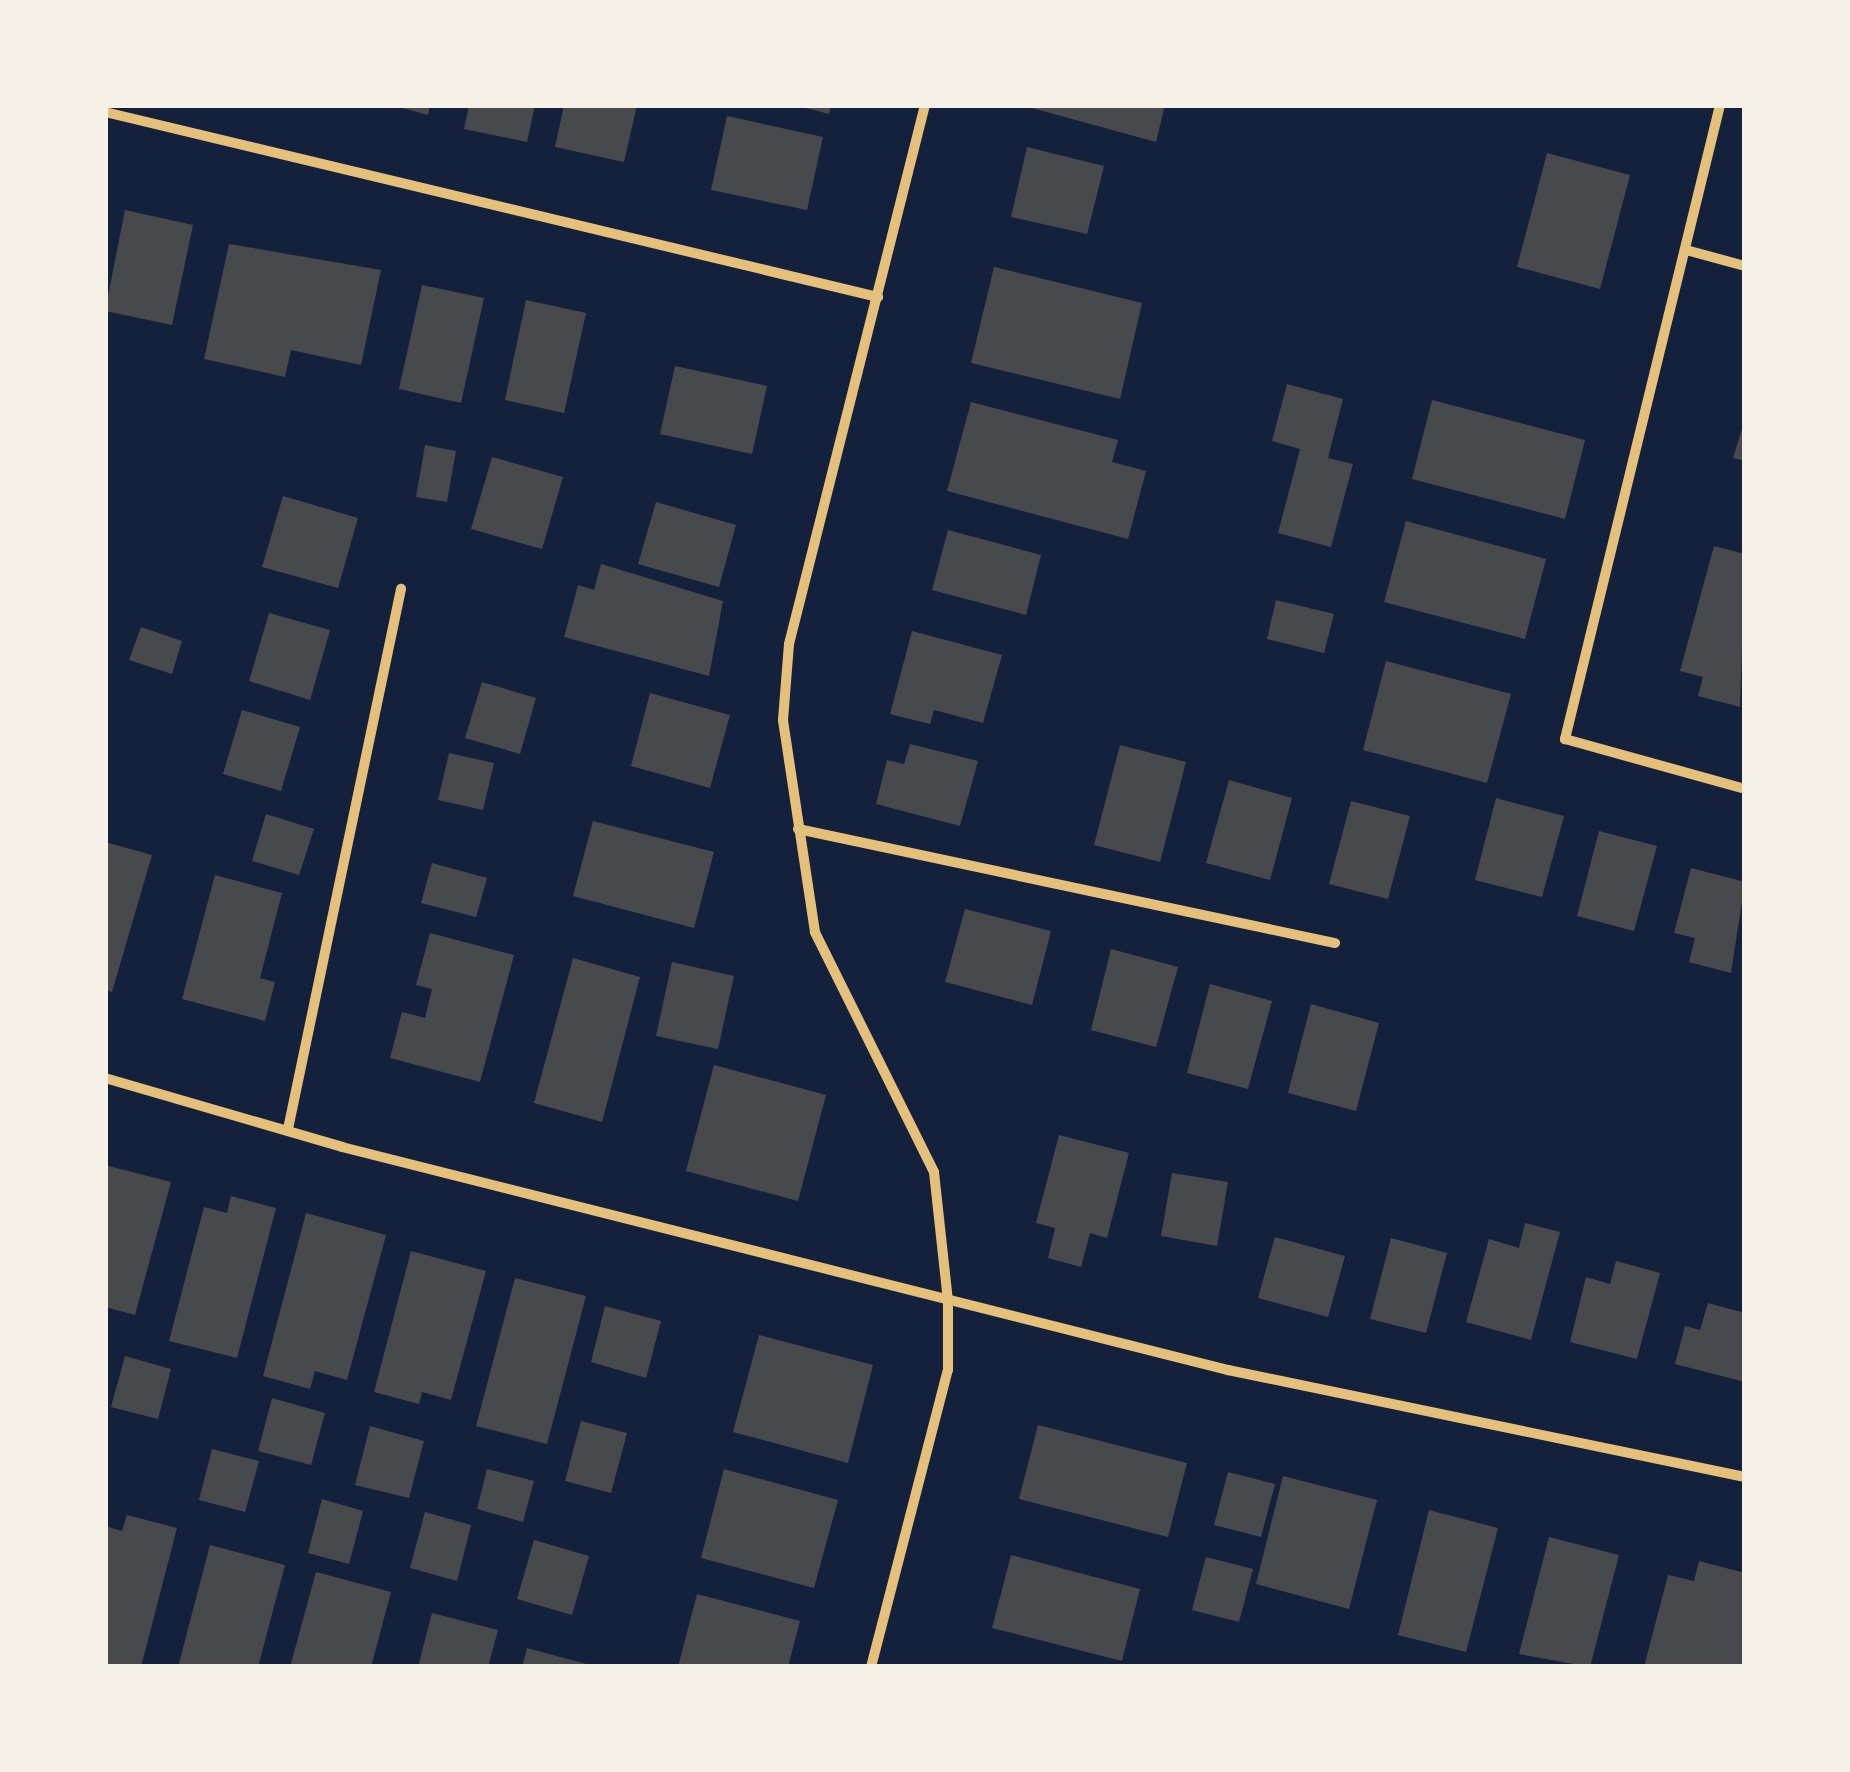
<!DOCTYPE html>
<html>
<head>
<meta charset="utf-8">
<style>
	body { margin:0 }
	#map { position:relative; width:1850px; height:1772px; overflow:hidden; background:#14213d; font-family:"Roboto Condensed",sans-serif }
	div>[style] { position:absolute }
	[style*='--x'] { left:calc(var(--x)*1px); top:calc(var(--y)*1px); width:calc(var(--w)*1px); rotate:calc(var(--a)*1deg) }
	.building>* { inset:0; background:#48494c }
	.minor>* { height:10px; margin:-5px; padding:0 5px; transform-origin:5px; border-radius:5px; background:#e5c07b }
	span { translate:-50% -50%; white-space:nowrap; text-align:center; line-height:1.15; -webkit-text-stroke:8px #f6f1e7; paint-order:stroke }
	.frame { position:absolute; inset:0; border:108px solid #f6f1e7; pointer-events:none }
</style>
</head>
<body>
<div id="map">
	<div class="building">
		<i style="clip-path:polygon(391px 105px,430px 105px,428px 115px)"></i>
		<i style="clip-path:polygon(469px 105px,535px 105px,527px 142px,464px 129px)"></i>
		<i style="clip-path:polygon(564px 105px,637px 105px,624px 162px,555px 147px)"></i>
		<i style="clip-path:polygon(794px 105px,831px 105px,829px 114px)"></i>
		<i style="clip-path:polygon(1021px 105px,1165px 105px,1156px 142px)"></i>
		<i style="clip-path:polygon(727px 116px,823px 137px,807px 210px,711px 190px)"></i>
		<i style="clip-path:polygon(1027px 147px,1104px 166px,1087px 234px,1011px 217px)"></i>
		<i style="clip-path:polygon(1547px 153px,1630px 175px,1600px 289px,1517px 267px)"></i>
		<i style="clip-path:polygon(125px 210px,193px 225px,172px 325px,105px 311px)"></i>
		<i style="clip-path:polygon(229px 244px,381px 270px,361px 365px,291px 350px,285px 377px,204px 359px)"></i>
		<i style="clip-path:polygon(994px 267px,1142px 303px,1120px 399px,971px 363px)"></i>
		<i style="clip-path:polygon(422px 285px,484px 298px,461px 403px,399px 389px)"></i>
		<i style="clip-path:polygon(526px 300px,586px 313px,564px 413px,505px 400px)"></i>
		<i style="clip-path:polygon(675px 366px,767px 386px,752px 454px,660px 434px)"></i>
		<i style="clip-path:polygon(1287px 384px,1343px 399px,1328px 458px,1353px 464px,1331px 547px,1278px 533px,1300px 449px,1272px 441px)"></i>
		<i style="clip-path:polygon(1432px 400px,1585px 440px,1565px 519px,1412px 479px)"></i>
		<i style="clip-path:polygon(971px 402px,1118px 440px,1112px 462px,1146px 471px,1128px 539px,947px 491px)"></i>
		<i style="clip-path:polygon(1745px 419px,1745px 461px,1733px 458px)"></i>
		<i style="clip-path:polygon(425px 445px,456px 451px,447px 502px,416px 497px)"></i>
		<i style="clip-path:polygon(492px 457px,563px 477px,542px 549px,471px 529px)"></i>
		<i style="clip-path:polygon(283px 496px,358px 518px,338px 588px,262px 567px)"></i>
		<i style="clip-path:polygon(656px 502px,736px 525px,719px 587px,638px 564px)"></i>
		<i style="clip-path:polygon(1406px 521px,1546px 559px,1525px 639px,1384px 602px)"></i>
		<i style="clip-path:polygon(948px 530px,1041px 555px,1026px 615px,932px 590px)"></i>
		<i style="clip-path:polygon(1714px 546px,1745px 554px,1740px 707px,1698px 696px,1703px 677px,1680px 671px)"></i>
		<i style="clip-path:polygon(601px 564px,723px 601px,709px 676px,564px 637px,578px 585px,594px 590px)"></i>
		<i style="clip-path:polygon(1276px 600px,1334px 614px,1324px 653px,1267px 639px)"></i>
		<i style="clip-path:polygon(269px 613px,330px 630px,310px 700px,249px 681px)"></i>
		<i style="clip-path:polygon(141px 627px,182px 641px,172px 674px,129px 660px)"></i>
		<i style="clip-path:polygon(912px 631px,1002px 655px,983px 723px,934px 710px,930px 724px,890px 714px)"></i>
		<i style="clip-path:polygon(1386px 661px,1511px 694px,1487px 783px,1363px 750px)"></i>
		<i style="clip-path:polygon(482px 682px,536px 698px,520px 754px,465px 738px)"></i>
		<i style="clip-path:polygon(650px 693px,730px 715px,710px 788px,631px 766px)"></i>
		<i style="clip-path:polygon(242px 710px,300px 727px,281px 791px,223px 774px)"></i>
		<i style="clip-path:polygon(910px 744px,978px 761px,960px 826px,876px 804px,887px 760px,904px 764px)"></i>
		<i style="clip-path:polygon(1120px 745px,1186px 762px,1160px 862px,1094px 845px)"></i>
		<i style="clip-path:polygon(449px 753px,494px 763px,483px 810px,438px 800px)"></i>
		<i style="clip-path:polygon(1229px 780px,1292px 798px,1270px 880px,1206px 863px)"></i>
		<i style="clip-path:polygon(1496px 798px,1564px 816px,1542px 897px,1475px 880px)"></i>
		<i style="clip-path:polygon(1351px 801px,1410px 816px,1388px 899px,1329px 884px)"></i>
		<i style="clip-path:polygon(266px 814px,314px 829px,299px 875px,252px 861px)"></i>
		<i style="clip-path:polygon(593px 821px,714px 852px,694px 928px,573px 896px)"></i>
		<i style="clip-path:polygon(1599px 831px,1657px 846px,1634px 931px,1577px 916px)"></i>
		<i style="clip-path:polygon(105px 842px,152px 855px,112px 992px,105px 990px)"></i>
		<i style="clip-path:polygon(432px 863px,487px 878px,476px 917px,421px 903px)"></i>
		<i style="clip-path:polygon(1691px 868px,1745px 882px,1731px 973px,1689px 962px,1695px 938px,1674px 933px)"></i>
		<i style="clip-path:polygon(215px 875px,282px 893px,260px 978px,275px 982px,265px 1021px,182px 999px)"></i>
		<i style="clip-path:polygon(965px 909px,1051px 931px,1032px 1005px,945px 982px)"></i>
		<i style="clip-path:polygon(430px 933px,514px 955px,480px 1082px,390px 1058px,402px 1012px,425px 1018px,432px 989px,416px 985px)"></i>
		<i style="clip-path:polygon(1111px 949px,1178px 967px,1156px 1047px,1091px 1030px)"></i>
		<i style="clip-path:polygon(573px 958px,640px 977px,602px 1122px,534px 1103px)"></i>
		<i style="clip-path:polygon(672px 962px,734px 976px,718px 1049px,656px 1036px)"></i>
		<i style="clip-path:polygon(1210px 984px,1272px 1001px,1248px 1089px,1187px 1073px)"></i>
		<i style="clip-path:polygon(1311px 1004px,1379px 1023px,1356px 1111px,1288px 1093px)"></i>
		<i style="clip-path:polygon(714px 1065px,826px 1095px,798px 1201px,686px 1171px)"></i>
		<i style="clip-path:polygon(1059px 1135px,1129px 1153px,1107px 1238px,1090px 1233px,1081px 1267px,1048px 1258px,1055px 1228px,1036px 1223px)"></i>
		<i style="clip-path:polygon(105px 1165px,171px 1182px,135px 1315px,105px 1307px)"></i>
		<i style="clip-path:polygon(1172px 1173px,1228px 1182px,1217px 1246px,1161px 1236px)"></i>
		<i style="clip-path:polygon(231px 1196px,276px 1208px,237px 1358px,169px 1341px,204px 1207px,227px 1213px)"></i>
		<i style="clip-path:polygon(306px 1213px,386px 1235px,347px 1380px,315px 1371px,310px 1389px,263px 1376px)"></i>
		<i style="clip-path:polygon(1525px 1223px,1560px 1232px,1531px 1340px,1466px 1322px,1489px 1239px,1519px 1248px)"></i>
		<i style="clip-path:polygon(1275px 1237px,1345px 1256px,1328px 1317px,1258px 1298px)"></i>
		<i style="clip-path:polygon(1391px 1238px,1447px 1253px,1426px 1333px,1370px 1319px)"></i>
		<i style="clip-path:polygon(411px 1251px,486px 1271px,451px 1400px,422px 1392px,419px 1404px,374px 1392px)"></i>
		<i style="clip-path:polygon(1616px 1261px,1660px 1273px,1637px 1359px,1570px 1342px,1586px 1277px,1610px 1284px)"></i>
		<i style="clip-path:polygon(515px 1278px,586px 1296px,547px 1444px,476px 1426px)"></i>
		<i style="clip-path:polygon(1708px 1303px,1745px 1313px,1745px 1382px,1675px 1364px,1685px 1326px,1700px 1330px)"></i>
		<i style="clip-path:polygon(605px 1306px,661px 1321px,646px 1378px,591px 1362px)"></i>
		<i style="clip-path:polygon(759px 1335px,873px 1365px,848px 1463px,733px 1432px)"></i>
		<i style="clip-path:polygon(125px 1356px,171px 1369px,158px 1419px,111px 1407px)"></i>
		<i style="clip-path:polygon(272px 1398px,325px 1413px,311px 1465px,258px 1451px)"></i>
		<i style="clip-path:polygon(581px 1421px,627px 1433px,611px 1493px,565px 1481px)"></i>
		<i style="clip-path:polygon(1038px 1425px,1187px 1463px,1168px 1537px,1019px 1499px)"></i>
		<i style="clip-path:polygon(370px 1426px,424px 1441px,409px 1498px,355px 1485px)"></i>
		<i style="clip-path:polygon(212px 1449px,259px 1461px,245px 1512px,199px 1500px)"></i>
		<i style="clip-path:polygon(487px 1469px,534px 1481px,523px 1522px,477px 1509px)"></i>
		<i style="clip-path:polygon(724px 1469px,838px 1500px,814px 1588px,701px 1558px)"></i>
		<i style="clip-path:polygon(1228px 1472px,1275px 1484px,1261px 1537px,1214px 1525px)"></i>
		<i style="clip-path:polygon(1283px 1476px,1377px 1500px,1349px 1609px,1256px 1584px)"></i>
		<i style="clip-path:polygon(322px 1499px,363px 1511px,349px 1564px,308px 1553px)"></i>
		<i style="clip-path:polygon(1429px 1510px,1498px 1528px,1466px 1652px,1398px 1635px)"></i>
		<i style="clip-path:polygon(425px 1512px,471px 1525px,457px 1581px,410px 1568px)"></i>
		<i style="clip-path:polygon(127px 1515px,177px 1528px,141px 1667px,105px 1667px,105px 1526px,122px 1531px)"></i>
		<i style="clip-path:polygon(1549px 1537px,1619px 1555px,1590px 1667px,1519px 1654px)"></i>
		<i style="clip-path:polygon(534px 1540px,589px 1556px,572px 1615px,517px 1599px)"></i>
		<i style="clip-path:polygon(210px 1545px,285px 1565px,258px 1667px,178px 1667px)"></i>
		<i style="clip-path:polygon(1011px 1555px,1140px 1589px,1122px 1661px,992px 1628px)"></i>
		<i style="clip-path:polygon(1206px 1557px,1253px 1569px,1239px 1622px,1192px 1610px)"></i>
		<i style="clip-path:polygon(1699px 1561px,1745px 1573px,1745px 1667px,1644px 1667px,1668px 1575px,1694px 1581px)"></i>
		<i style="clip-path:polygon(316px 1572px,391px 1592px,371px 1667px,290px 1667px)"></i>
		<i style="clip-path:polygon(697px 1594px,800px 1621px,788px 1667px,678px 1667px)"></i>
		<i style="clip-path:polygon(432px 1613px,498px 1630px,488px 1667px,418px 1667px)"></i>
		<i style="clip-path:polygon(527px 1648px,594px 1666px,594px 1667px,522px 1667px)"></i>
	</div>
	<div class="minor">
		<i style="--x:1720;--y:105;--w:653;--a:103.74"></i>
		<i style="--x:1565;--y:739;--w:187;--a:15.5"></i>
		<i style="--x:105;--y:112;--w:795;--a:13.46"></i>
		<i style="--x:1686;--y:250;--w:61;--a:15.2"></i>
		<i style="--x:798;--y:829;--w:549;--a:11.99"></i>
		<i style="--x:105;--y:1078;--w:247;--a:16.2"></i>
		<i style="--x:342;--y:1147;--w:914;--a:14.13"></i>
		<i style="--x:1228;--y:1370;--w:528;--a:11.69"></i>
		<i style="--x:288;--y:1129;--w:552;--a:-78.18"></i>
		<i style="--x:871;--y:1667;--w:307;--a:-75.5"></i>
		<i style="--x:948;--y:1370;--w:69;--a:-90"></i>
		<i style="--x:948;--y:1301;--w:130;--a:-96.2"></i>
		<i style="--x:934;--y:1172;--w:268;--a:-116.4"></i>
		<i style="--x:815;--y:932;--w:214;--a:-98.6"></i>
		<i style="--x:783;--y:720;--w:76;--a:-85.5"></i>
		<i style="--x:789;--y:644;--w:556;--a:-75.84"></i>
	</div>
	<div class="frame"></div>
</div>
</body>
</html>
